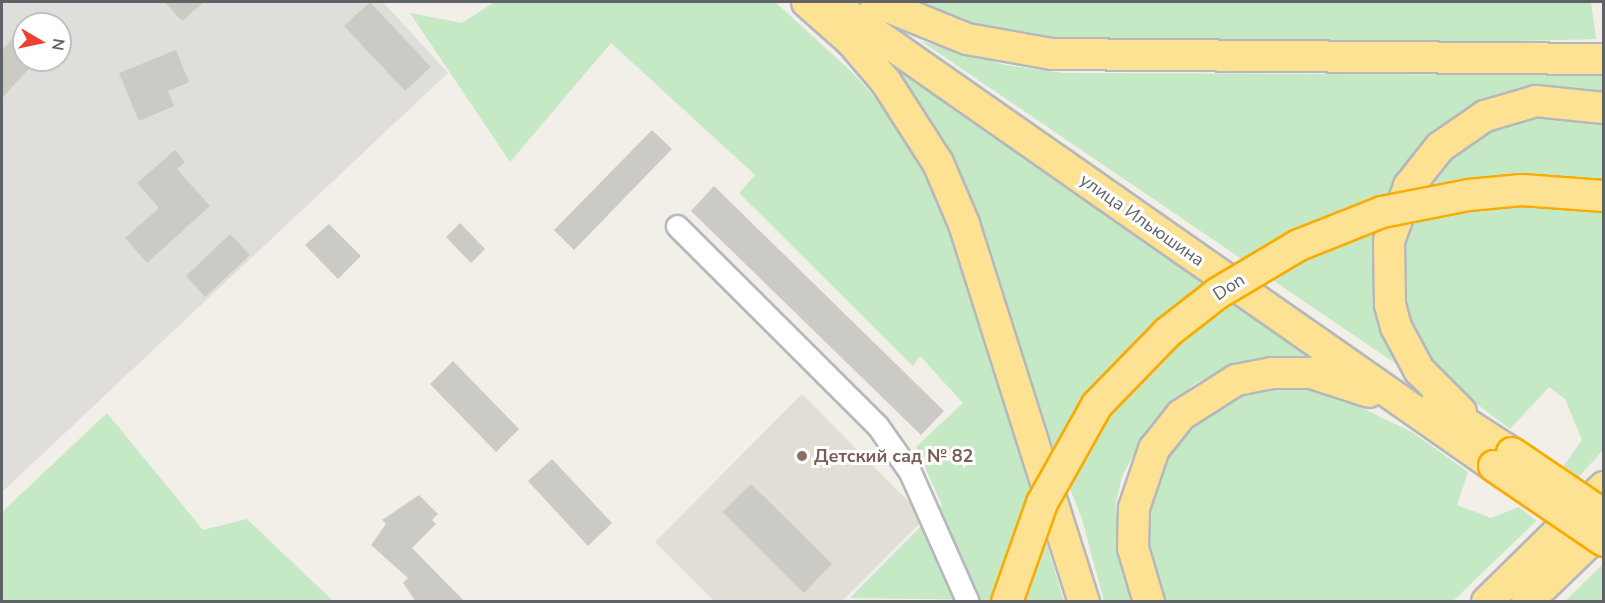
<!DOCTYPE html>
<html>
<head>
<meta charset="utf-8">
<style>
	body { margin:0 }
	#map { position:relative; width:1605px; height:603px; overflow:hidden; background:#f1efe8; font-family:"Nunito Sans",sans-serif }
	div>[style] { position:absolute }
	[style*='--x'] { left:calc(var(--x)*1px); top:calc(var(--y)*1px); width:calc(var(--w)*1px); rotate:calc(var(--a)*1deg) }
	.industrial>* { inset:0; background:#e0deda }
	.education>* { inset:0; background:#e1ded6 }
	.green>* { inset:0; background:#c5e8c5 }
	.building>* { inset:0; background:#cccac5 }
	.roads { filter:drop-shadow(2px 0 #b5b8bc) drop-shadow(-2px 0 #b5b8bc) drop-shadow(0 2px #b5b8bc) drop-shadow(0 -2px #b5b8bc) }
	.minor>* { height:21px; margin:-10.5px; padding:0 10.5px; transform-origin:10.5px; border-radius:10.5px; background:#fff }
	.highway>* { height:30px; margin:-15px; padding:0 15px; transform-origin:15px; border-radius:15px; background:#fde293 }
	.bridges { filter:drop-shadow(2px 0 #f9ab00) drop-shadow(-2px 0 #f9ab00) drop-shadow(0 2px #f9ab00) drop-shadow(0 -2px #f9ab00) }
	.highway-bridge>* { height:30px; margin:-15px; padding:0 15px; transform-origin:15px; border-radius:15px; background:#fde293 }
	.dots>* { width:16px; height:16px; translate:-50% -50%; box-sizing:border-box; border:3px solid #fff; border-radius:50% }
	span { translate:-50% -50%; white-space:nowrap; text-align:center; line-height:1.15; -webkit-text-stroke:6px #fff; paint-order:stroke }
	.street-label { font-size:18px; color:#5f6368 }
	.education-label { font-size:18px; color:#785e54; font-weight:700 }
	.left { translate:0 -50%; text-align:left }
	.frame { position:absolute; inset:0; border:3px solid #5f6368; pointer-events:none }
	.north { position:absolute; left:12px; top:12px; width:60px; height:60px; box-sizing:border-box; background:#fff; border:2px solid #bfc1c3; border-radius:50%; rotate:99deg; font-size:16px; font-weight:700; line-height:24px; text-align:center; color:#5f6368 }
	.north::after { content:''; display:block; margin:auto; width:21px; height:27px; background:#ea4335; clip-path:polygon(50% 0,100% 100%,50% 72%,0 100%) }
</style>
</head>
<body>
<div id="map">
	<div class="industrial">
		<i style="clip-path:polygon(evenodd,2px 2px,383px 2px,448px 73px,2px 492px,2px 2px,24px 24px,60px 24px,60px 60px,24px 60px,24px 24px)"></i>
	</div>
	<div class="education">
		<i style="clip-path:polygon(802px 394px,925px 518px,842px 601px,714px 601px,655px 542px)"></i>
	</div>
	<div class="green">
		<i style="clip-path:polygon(495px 2px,775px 2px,854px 74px,884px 108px,925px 172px,953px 239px,1064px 601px,850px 598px,942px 505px,916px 447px,963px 403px,920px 356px,913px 366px,739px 193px,755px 175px,611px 43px,510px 162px,410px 13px,462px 23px)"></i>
		<i style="clip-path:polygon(903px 2px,1591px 2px,1596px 39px,1416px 44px,1063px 41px,960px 23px)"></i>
		<i style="clip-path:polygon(921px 41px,1005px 65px,1063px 73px,1603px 75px,1603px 97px,1445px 126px,1416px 152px,1396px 181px,1376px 242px,1374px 265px,1375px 297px,1405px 370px)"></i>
		<i style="clip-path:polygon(887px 57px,1323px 361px,1273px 358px,1215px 373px,1194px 384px,1152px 422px,1122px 476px,1116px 503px,1121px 568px,1134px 601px,1104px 601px,1082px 519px,1045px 425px,981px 220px,951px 151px,906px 83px,884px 60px)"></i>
		<i style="clip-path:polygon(1570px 113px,1603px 124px,1603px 450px,1576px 480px,1561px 470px,1582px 440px,1565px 399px,1549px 387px,1510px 429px,1454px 387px,1421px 350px,1402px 301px,1403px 234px,1428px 182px,1449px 157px,1485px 132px,1525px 117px)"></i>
		<i style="clip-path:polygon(1289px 387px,1328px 392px,1412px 432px,1468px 472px,1457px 505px,1491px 518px,1519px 507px,1536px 521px,1453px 601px,1164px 602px,1149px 561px,1148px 524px,1158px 476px,1168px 454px,1213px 409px,1246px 392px)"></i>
		<i style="clip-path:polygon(107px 413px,203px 530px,247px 519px,333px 601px,2px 601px,2px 512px)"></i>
		<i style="clip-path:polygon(1603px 564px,1603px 601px,1565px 601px)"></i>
	</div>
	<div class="building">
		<i style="clip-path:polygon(165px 2px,204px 2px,182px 21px)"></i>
		<i style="clip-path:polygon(370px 2px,431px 67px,405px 91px,344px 26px)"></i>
		<i style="clip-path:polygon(24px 26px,24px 60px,37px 60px,2px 98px,2px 50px)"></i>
		<i style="clip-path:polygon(176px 50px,189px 82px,168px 91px,174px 106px,139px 121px,119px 73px)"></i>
		<i style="clip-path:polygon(652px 130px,672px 149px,574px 250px,554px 230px)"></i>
		<i style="clip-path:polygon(175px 150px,185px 162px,177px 169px,210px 206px,147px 263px,125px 238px,159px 208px,137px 183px)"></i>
		<i style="clip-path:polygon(714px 186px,944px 411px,921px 435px,691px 211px)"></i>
		<i style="clip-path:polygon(460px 223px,485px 249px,471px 263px,446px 237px)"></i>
		<i style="clip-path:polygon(329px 224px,361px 256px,338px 279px,305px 245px)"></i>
		<i style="clip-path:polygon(230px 234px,250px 255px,205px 297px,186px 276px)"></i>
		<i style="clip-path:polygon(453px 361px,519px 429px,496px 452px,430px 384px)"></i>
		<i style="clip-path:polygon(552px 459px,612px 523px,588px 546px,528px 481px)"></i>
		<i style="clip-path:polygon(751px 484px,832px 564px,804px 593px,723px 512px)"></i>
		<i style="clip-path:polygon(419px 495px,438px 514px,432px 520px,436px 524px,412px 548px,465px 602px,416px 602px,403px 583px,408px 578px,371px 545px,386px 524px,382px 520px)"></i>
	</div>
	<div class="roads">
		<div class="minor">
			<i style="--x:677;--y:226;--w:282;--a:44.9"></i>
			<i style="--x:877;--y:425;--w:57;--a:54.9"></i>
			<i style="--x:910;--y:472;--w:142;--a:66"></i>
		</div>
		<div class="highway">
			<i style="--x:807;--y:2;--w:60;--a:41.6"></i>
			<i style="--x:852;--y:42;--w:52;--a:49.6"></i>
			<i style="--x:886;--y:82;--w:96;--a:57.3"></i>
			<i style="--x:938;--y:163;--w:66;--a:66.9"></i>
			<i style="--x:964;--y:224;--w:397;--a:72.4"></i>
			<i style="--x:830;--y:2;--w:810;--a:34.95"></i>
			<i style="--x:876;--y:2;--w:98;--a:22.1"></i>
			<i style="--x:967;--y:39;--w:86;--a:10"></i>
			<i style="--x:1052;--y:54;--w:552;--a:0.52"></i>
			<i style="--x:1436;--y:404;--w:90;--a:32.8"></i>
			<i style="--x:1461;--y:412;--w:59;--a:-135"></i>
			<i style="--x:1419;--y:370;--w:49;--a:-118.1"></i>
			<i style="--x:1396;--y:327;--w:23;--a:-105"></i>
			<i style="--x:1390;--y:305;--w:64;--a:-90.9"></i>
			<i style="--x:1389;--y:241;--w:59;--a:-70"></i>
			<i style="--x:1409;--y:186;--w:50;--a:-51.5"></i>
			<i style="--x:1440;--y:147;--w:55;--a:-34.6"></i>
			<i style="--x:1485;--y:116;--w:53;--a:-16.4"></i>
			<i style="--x:1536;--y:101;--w:68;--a:5.9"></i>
			<i style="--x:1149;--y:602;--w:56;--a:-106.5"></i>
			<i style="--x:1133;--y:548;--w:40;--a:-88.6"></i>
			<i style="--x:1134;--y:508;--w:62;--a:-71.3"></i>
			<i style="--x:1154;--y:449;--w:43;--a:-51.5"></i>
			<i style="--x:1181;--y:415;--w:65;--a:-32.5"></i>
			<i style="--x:1236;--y:380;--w:37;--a:-11"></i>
			<i style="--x:1272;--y:373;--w:39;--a:0"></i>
			<i style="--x:1311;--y:373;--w:61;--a:18.1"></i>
			<i style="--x:1487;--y:602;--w:164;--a:-44.5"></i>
			<i style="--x:1527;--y:602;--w:107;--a:-43.9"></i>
		</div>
	</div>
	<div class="bridges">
		<div class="highway-bridge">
			<i style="--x:1512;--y:453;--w:111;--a:34"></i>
			<i style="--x:1494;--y:466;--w:133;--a:34.3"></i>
			<i style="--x:1007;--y:602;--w:105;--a:-70.5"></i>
			<i style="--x:1042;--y:503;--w:112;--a:-60.7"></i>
			<i style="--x:1097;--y:405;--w:102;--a:-45.8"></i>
			<i style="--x:1168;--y:332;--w:63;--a:-38"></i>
			<i style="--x:1218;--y:293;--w:94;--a:-30.7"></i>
			<i style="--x:1299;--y:245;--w:89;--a:-21.7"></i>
			<i style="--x:1382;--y:212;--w:89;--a:-11.1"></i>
			<i style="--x:1469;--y:195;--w:53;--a:-5.4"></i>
			<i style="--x:1522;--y:190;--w:82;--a:4.2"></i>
		</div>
	</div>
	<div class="dots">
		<i style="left:802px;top:456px;background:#8d6e63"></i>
	</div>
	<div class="street-label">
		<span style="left:1142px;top:220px;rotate:35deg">улица Ильюшина</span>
		<span style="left:1229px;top:287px;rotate:-33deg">Don</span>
	</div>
	<div class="education-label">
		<span class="left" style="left:814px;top:456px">Детский сад № 82</span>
	</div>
	<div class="frame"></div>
	<div class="north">N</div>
</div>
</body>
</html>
